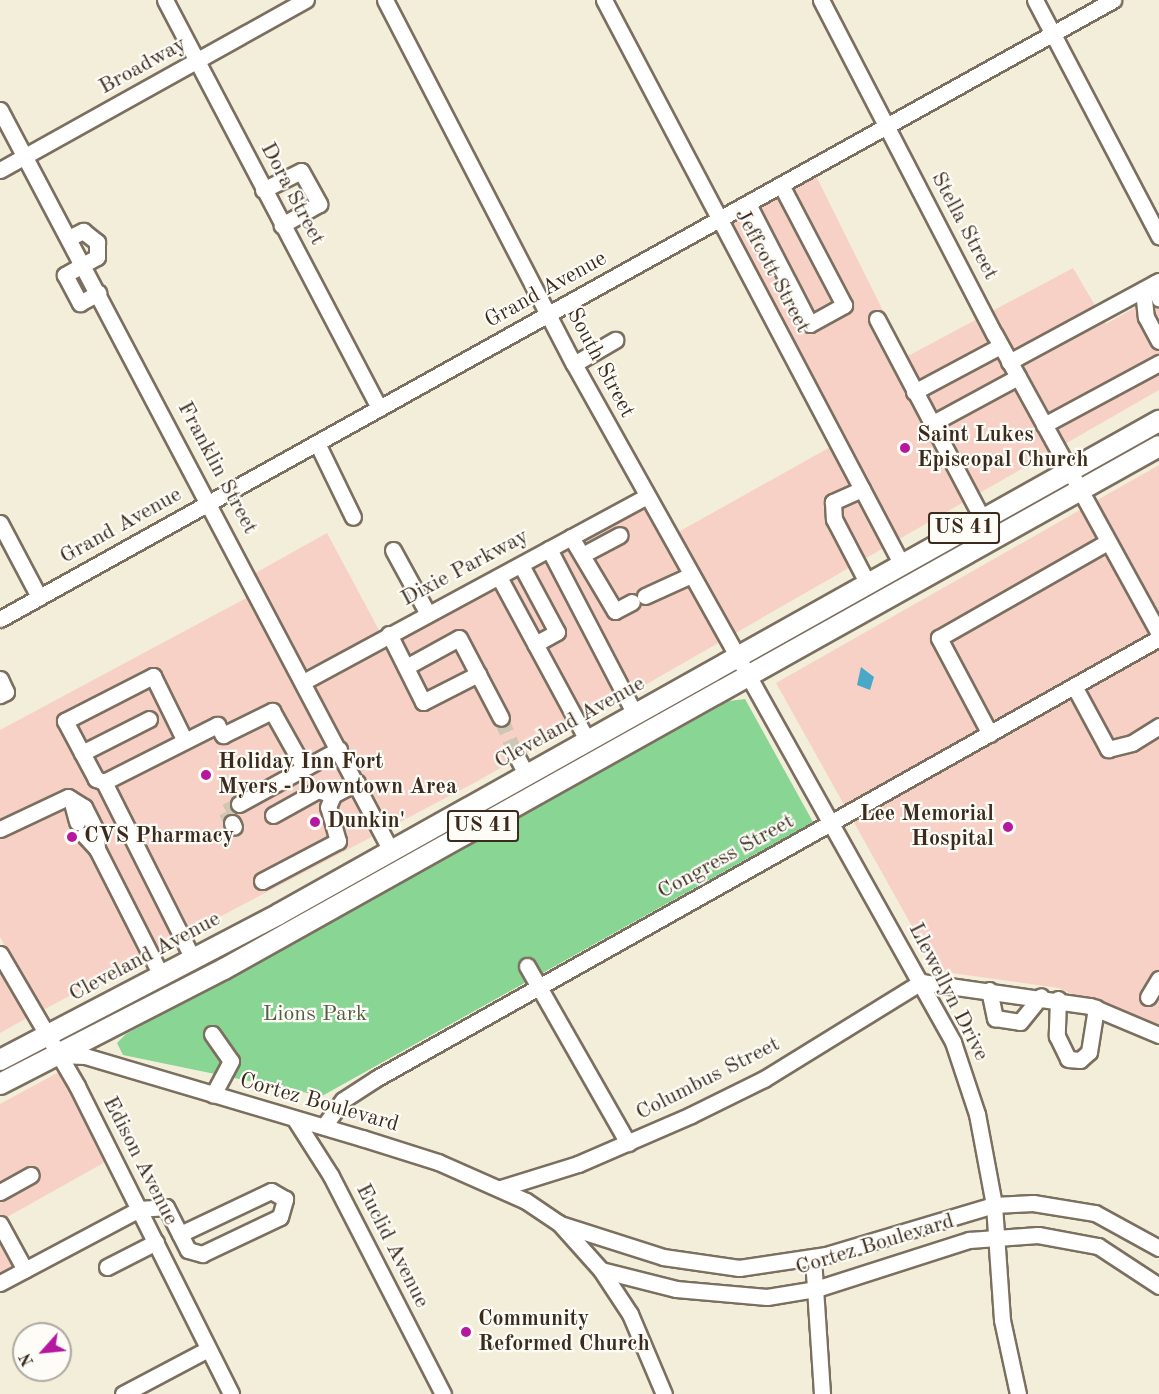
<!DOCTYPE html>
<html>
<head>
<meta charset="utf-8">
<style>
	body { margin:0 }
	#map { position:relative; width:1159px; height:1394px; overflow:hidden; background:#f3eed9; font-family:"Old Standard TT",serif }
	div>[style] { position:absolute }
	[style*='--x'] { left:calc(var(--x)*1px); top:calc(var(--y)*1px); width:calc(var(--w)*1px); rotate:calc(var(--a)*1deg) }
	.built>* { inset:0; background:#f7d1c6 }
	.green>* { inset:0; background:#89d694 }
	.water>* { inset:0; background:#49a8c8 }
	.minor-tunnel>* { height:15px; margin-top:-7.5px; transform-origin:0; background:repeating-linear-gradient(90deg,#cec7b4 0 15px,transparent 0 23px) }
	.roads { filter:drop-shadow(2px 0 #7b6f5f) drop-shadow(-2px 0 #7b6f5f) drop-shadow(0 2px #7b6f5f) drop-shadow(0 -2px #7b6f5f) }
	.minor>* { height:15px; margin:-7.5px; padding:0 7.5px; transform-origin:7.5px; border-radius:7.5px; background:#fff }
	.major>* { height:20px; margin:-10px; padding:0 10px; transform-origin:10px; border-radius:10px; background:#fff }
	.dots>* { width:16px; height:16px; translate:-50% -50%; box-sizing:border-box; border:3px solid #fdfcf7; border-radius:50% }
	span { translate:-50% -50%; white-space:nowrap; text-align:center; line-height:1.15; -webkit-text-stroke:4.5px #fdfcf7; paint-order:stroke }
	.shield-label span { padding:2px 4px; background:#fdfcf7; border:2px solid; border-radius:4px; -webkit-text-stroke-width:0 }
	.shield-label { font-size:21px; color:#3b2a1e; font-weight:700 }
	.street-label { font-size:22px; color:#3b2a1e }
	.poi-label { font-size:22px; color:#3b2a1e; font-weight:700 }
	.left { translate:0 -50%; text-align:left }
	.right { translate:-100% -50%; text-align:right }
	.park-label { font-size:22px; color:#525e41 }
	.north { position:absolute; left:12px; top:1322px; width:60px; height:60px; box-sizing:border-box; background:#fdfcf7; border:2px solid #afa8a0; border-radius:50%; rotate:243deg; font-size:16px; font-weight:700; line-height:24px; text-align:center; color:#3b2a1e }
	.north::after { content:''; display:block; margin:auto; width:21px; height:27px; background:#b5179e; clip-path:polygon(50% 0,100% 100%,50% 72%,0 100%) }
</style>
</head>
<body>
<div id="map">
	<div class="built">
		<i style="clip-path:polygon(815px 174px,906px 357px,1073px 268px,1106px 324px,1159px 294px,1159px 390px,476px 782px,41px 1011px,0 937px,0 730px,250px 596px,248px 577px,327px 533px,380px 632px,650px 492px,673px 535px,841px 441px,731px 221px)"></i>
		<i style="clip-path:polygon(1159px 465px,1159px 1033px,1059px 988px,937px 971px,776px 683px)"></i>
		<i style="clip-path:polygon(0 970px,27px 1018px,0 1033px)"></i>
		<i style="clip-path:polygon(59px 1072px,107px 1161px,0 1221px,0 1104px)"></i>
		<i style="clip-path:polygon(0 1235px,17px 1267px,0 1275px)"></i>
	</div>
	<div class="green">
		<i style="clip-path:polygon(745px 699px,813px 822px,322px 1096px,123px 1055px,117px 1043px,126px 1034px,729px 701px)"></i>
	</div>
	<div class="water">
		<i style="clip-path:polygon(861px 667px,874px 677px,870px 690px,857px 685px)"></i>
	</div>
	<div class="minor-tunnel">
		<i style="--x:501;--y:718;--w:42;--a:67.7"></i>
		<i style="--x:232;--y:823;--w:13;--a:-117"></i>
		<i style="--x:226;--y:811;--w:15;--a:-28"></i>
	</div>
	<div class="roads">
		<div class="minor">
			<i style="--x:165;--y:0;--w:461;--a:62.3"></i>
			<i style="--x:385;--y:0;--w:410;--a:62.6"></i>
			<i style="--x:574;--y:364;--w:777;--a:60.79"></i>
			<i style="--x:953;--y:1042;--w:76;--a:71.6"></i>
			<i style="--x:977;--y:1114;--w:93;--a:79.4"></i>
			<i style="--x:994;--y:1205;--w:115;--a:86"></i>
			<i style="--x:1002;--y:1320;--w:76;--a:77.8"></i>
			<i style="--x:604;--y:0;--w:637;--a:62.19"></i>
			<i style="--x:821;--y:0;--w:377;--a:62.6"></i>
			<i style="--x:995;--y:335;--w:340;--a:61.2"></i>
			<i style="--x:1035;--y:0;--w:267;--a:62.3"></i>
			<i style="--x:0;--y:110;--w:836;--a:62.18"></i>
			<i style="--x:0;--y:170;--w:350;--a:-29.1"></i>
			<i style="--x:263;--y:190;--w:42;--a:-26.6"></i>
			<i style="--x:301;--y:171;--w:38;--a:61"></i>
			<i style="--x:319;--y:204;--w:43;--a:150.4"></i>
			<i style="--x:748;--y:204;--w:135;--a:62.7"></i>
			<i style="--x:810;--y:324;--w:39;--a:-29"></i>
			<i style="--x:844;--y:305;--w:136;--a:-117.7"></i>
			<i style="--x:69;--y:238;--w:16;--a:-27"></i>
			<i style="--x:83;--y:231;--w:18;--a:38"></i>
			<i style="--x:97;--y:242;--w:15;--a:90"></i>
			<i style="--x:97;--y:257;--w:37;--a:151"></i>
			<i style="--x:65;--y:275;--w:32;--a:62"></i>
			<i style="--x:80;--y:303;--w:21;--a:-29"></i>
			<i style="--x:1155;--y:283;--w:16;--a:75"></i>
			<i style="--x:1143;--y:290;--w:27;--a:84"></i>
			<i style="--x:1146;--y:317;--w:27;--a:62"></i>
			<i style="--x:877;--y:319;--w:225;--a:62.2"></i>
			<i style="--x:1009;--y:362;--w:170;--a:-28.4"></i>
			<i style="--x:574;--y:364;--w:48;--a:-30.3"></i>
			<i style="--x:914;--y:392;--w:98;--a:-28.1"></i>
			<i style="--x:931;--y:424;--w:99;--a:-28.4"></i>
			<i style="--x:1044;--y:425;--w:131;--a:-28.3"></i>
			<i style="--x:317;--y:443;--w:82;--a:64.1"></i>
			<i style="--x:862;--y:489;--w:32;--a:156"></i>
			<i style="--x:833;--y:502;--w:17;--a:87"></i>
			<i style="--x:834;--y:519;--w:71;--a:62.4"></i>
			<i style="--x:0;--y:523;--w:84;--a:62.2"></i>
			<i style="--x:571;--y:537;--w:86;--a:59.3"></i>
			<i style="--x:615;--y:611;--w:19;--a:-28"></i>
			<i style="--x:549;--y:549;--w:186;--a:62.5"></i>
			<i style="--x:393;--y:550;--w:73;--a:61.3"></i>
			<i style="--x:586;--y:553;--w:38;--a:-28"></i>
			<i style="--x:521;--y:565;--w:76;--a:61.8"></i>
			<i style="--x:557;--y:632;--w:25;--a:151"></i>
			<i style="--x:499;--y:577;--w:185;--a:61.6"></i>
			<i style="--x:645;--y:596;--w:51;--a:-24.5"></i>
			<i style="--x:0;--y:619;--w:1274;--a:-29.08"></i>
			<i style="--x:389;--y:634;--w:76;--a:63.4"></i>
			<i style="--x:423;--y:702;--w:62;--a:-27"></i>
			<i style="--x:406;--y:667;--w:60;--a:-28.7"></i>
			<i style="--x:459;--y:638;--w:90;--a:62.3"></i>
			<i style="--x:0;--y:679;--w:14;--a:65"></i>
			<i style="--x:6;--y:692;--w:7;--a:153"></i>
			<i style="--x:305;--y:681;--w:389;--a:-28.4"></i>
			<i style="--x:1074;--y:686;--w:72;--a:61.6"></i>
			<i style="--x:1108;--y:749;--w:25;--a:-14"></i>
			<i style="--x:1132;--y:743;--w:32;--a:-32"></i>
			<i style="--x:990;--y:734;--w:109;--a:-118"></i>
			<i style="--x:939;--y:638;--w:193;--a:-29.7"></i>
			<i style="--x:82;--y:753;--w:75;--a:-26.9"></i>
			<i style="--x:517;--y:757;--w:19;--a:62"></i>
			<i style="--x:104;--y:782;--w:9;--a:-159"></i>
			<i style="--x:96;--y:779;--w:66;--a:-118.1"></i>
			<i style="--x:65;--y:721;--w:99;--a:-27.1"></i>
			<i style="--x:153;--y:676;--w:72;--a:63.8"></i>
			<i style="--x:71;--y:799;--w:24;--a:75"></i>
			<i style="--x:239;--y:804;--w:114;--a:-28.8"></i>
			<i style="--x:273;--y:815;--w:51;--a:-29.1"></i>
			<i style="--x:318;--y:790;--w:16;--a:18"></i>
			<i style="--x:232;--y:823;--w:4;--a:63"></i>
			<i style="--x:0;--y:829;--w:75;--a:-25.2"></i>
			<i style="--x:68;--y:797;--w:19;--a:32"></i>
			<i style="--x:84;--y:807;--w:27;--a:63"></i>
			<i style="--x:96;--y:831;--w:18;--a:87"></i>
			<i style="--x:84;--y:835;--w:19;--a:47"></i>
			<i style="--x:97;--y:849;--w:141;--a:63.1"></i>
			<i style="--x:262;--y:881;--w:86;--a:-27.8"></i>
			<i style="--x:338;--y:841;--w:35;--a:-106"></i>
			<i style="--x:328;--y:807;--w:13;--a:-67"></i>
			<i style="--x:333;--y:795;--w:27;--a:-28"></i>
			<i style="--x:0;--y:954;--w:153;--a:59.7"></i>
			<i style="--x:77;--y:1086;--w:344;--a:63.4"></i>
			<i style="--x:193;--y:959;--w:198;--a:-116.7"></i>
			<i style="--x:104;--y:782;--w:127;--a:-26.8"></i>
			<i style="--x:217;--y:725;--w:12;--a:59"></i>
			<i style="--x:223;--y:735;--w:55;--a:-26.1"></i>
			<i style="--x:272;--y:711;--w:65;--a:60.7"></i>
			<i style="--x:527;--y:966;--w:204;--a:60.3"></i>
			<i style="--x:989;--y:990;--w:29;--a:78"></i>
			<i style="--x:995;--y:1018;--w:25;--a:9"></i>
			<i style="--x:1020;--y:1022;--w:33;--a:-51"></i>
			<i style="--x:1148;--y:997;--w:21;--a:-59"></i>
			<i style="--x:1058;--y:999;--w:37;--a:92"></i>
			<i style="--x:1057;--y:1036;--w:25;--a:64"></i>
			<i style="--x:1068;--y:1059;--w:12;--a:5"></i>
			<i style="--x:1080;--y:1060;--w:12;--a:-42"></i>
			<i style="--x:1089;--y:1052;--w:45;--a:-81"></i>
			<i style="--x:212;--y:1034;--w:33;--a:55"></i>
			<i style="--x:231;--y:1061;--w:38;--a:118"></i>
			<i style="--x:57;--y:1055;--w:28;--a:2"></i>
			<i style="--x:85;--y:1056;--w:289;--a:16.5"></i>
			<i style="--x:362;--y:1138;--w:80;--a:17.5"></i>
			<i style="--x:438;--y:1162;--w:96;--a:23.9"></i>
			<i style="--x:526;--y:1201;--w:40;--a:34"></i>
			<i style="--x:559;--y:1223;--w:63;--a:48.2"></i>
			<i style="--x:601;--y:1270;--w:53;--a:56.6"></i>
			<i style="--x:630;--y:1314;--w:87;--a:67"></i>
			<i style="--x:296;--y:1121;--w:65;--a:57.5"></i>
			<i style="--x:331;--y:1176;--w:245;--a:62.8"></i>
			<i style="--x:324;--y:1126;--w:32;--a:-54"></i>
			<i style="--x:343;--y:1100;--w:40;--a:-32.9"></i>
			<i style="--x:377;--y:1078;--w:897;--a:-29.36"></i>
			<i style="--x:501;--y:1188;--w:81;--a:-17.3"></i>
			<i style="--x:578;--y:1164;--w:123;--a:-23.4"></i>
			<i style="--x:691;--y:1115;--w:81;--a:-26.3"></i>
			<i style="--x:764;--y:1079;--w:185;--a:-31.7"></i>
			<i style="--x:921;--y:982;--w:171;--a:8.1"></i>
			<i style="--x:1090;--y:1006;--w:75;--a:22.8"></i>
			<i style="--x:0;--y:1192;--w:35;--a:-29"></i>
			<i style="--x:0;--y:1224;--w:52;--a:61.5"></i>
			<i style="--x:563;--y:1225;--w:105;--a:17.7"></i>
			<i style="--x:663;--y:1257;--w:77;--a:8.2"></i>
			<i style="--x:739;--y:1268;--w:88;--a:-8.5"></i>
			<i style="--x:826;--y:1255;--w:175;--a:-16.6"></i>
			<i style="--x:994;--y:1205;--w:39;--a:-3"></i>
			<i style="--x:1033;--y:1203;--w:63;--a:9.2"></i>
			<i style="--x:1095;--y:1213;--w:73;--a:28.7"></i>
			<i style="--x:813;--y:1258;--w:136;--a:86.2"></i>
			<i style="--x:107;--y:1267;--w:55;--a:-27"></i>
			<i style="--x:601;--y:1270;--w:77;--a:14.2"></i>
			<i style="--x:676;--y:1289;--w:91;--a:5"></i>
			<i style="--x:767;--y:1297;--w:50;--a:-9.3"></i>
			<i style="--x:816;--y:1289;--w:161;--a:-17.8"></i>
			<i style="--x:969;--y:1240;--w:69;--a:-4.1"></i>
			<i style="--x:1038;--y:1235;--w:61;--a:10.4"></i>
			<i style="--x:1098;--y:1246;--w:73;--a:33.3"></i>
			<i style="--x:0;--y:1283;--w:157;--a:-28"></i>
			<i style="--x:139;--y:1209;--w:27;--a:-4"></i>
			<i style="--x:166;--y:1207;--w:48;--a:62.9"></i>
			<i style="--x:188;--y:1250;--w:15;--a:16"></i>
			<i style="--x:202;--y:1254;--w:86;--a:-25.4"></i>
			<i style="--x:280;--y:1217;--w:19;--a:-74"></i>
			<i style="--x:285;--y:1199;--w:16;--a:-150"></i>
			<i style="--x:271;--y:1191;--w:101;--a:154.7"></i>
			<i style="--x:123;--y:1394;--w:96;--a:-27.9"></i>
		</div>
		<div class="major">
			<i style="--x:0;--y:1060;--w:315;--a:-27.6"></i>
			<i style="--x:279;--y:914;--w:1009;--a:-29.26"></i>
			<i style="--x:0;--y:1084;--w:252;--a:-27.2"></i>
			<i style="--x:224;--y:969;--w:1071;--a:-29.22"></i>
		</div>
	</div>
	<div class="dots">
		<i style="left:905px;top:448px;background:#b5179e"></i>
		<i style="left:206px;top:775px;background:#b5179e"></i>
		<i style="left:315px;top:822px;background:#b5179e"></i>
		<i style="left:1008px;top:827px;background:#b5179e"></i>
		<i style="left:72px;top:837px;background:#b5179e"></i>
		<i style="left:466px;top:1332px;background:#b5179e"></i>
	</div>
	<div class="shield-label">
		<span style="left:964px;top:528px">US 41</span>
		<span style="left:483px;top:826px">US 41</span>
	</div>
	<div class="street-label">
		<span style="left:143px;top:66px;rotate:-29deg">Broadway</span>
		<span style="left:292px;top:194px;rotate:62deg">Dora Street</span>
		<span style="left:964px;top:226px;rotate:62deg">Stella Street</span>
		<span style="left:772px;top:271px;rotate:62deg">Jeffcott Street</span>
		<span style="left:546px;top:290px;rotate:-29deg">Grand Avenue</span>
		<span style="left:600px;top:363px;rotate:62deg">South Street</span>
		<span style="left:217px;top:468px;rotate:62deg">Franklin Street</span>
		<span style="left:121px;top:526px;rotate:-29deg">Grand Avenue</span>
		<span style="left:465px;top:568px;rotate:-28deg">Dixie Parkway</span>
		<span style="left:570px;top:723px;rotate:-29deg">Cleveland Avenue</span>
		<span style="left:726px;top:857px;rotate:-29deg">Congress Street</span>
		<span style="left:145px;top:957px;rotate:-28deg">Cleveland Avenue</span>
		<span style="left:948px;top:992px;rotate:63deg">Llewellyn Drive</span>
		<span style="left:708px;top:1079px;rotate:-27deg">Columbus Street</span>
		<span style="left:319px;top:1103px;rotate:16deg">Cortez Boulevard</span>
		<span style="left:140px;top:1161px;rotate:63deg">Edison Avenue</span>
		<span style="left:875px;top:1245px;rotate:-17deg">Cortez Boulevard</span>
		<span style="left:392px;top:1246px;rotate:63deg">Euclid Avenue</span>
	</div>
	<div class="poi-label">
		<span class="left" style="left:917px;top:448px">Saint Lukes<br>Episcopal Church</span>
		<span class="left" style="left:218px;top:775px">Holiday Inn Fort<br>Myers - Downtown Area</span>
		<span class="right" style="left:994px;top:827px">Lee Memorial<br>Hospital</span>
		<span class="left" style="left:327px;top:822px">Dunkin'</span>
		<span class="left" style="left:84px;top:837px">CVS Pharmacy</span>
		<span class="left" style="left:478px;top:1332px">Community<br>Reformed Church</span>
	</div>
	<div class="park-label">
		<span style="left:315px;top:1015px">Lions Park</span>
	</div>
	<div class="north">N</div>
</div>
</body>
</html>
